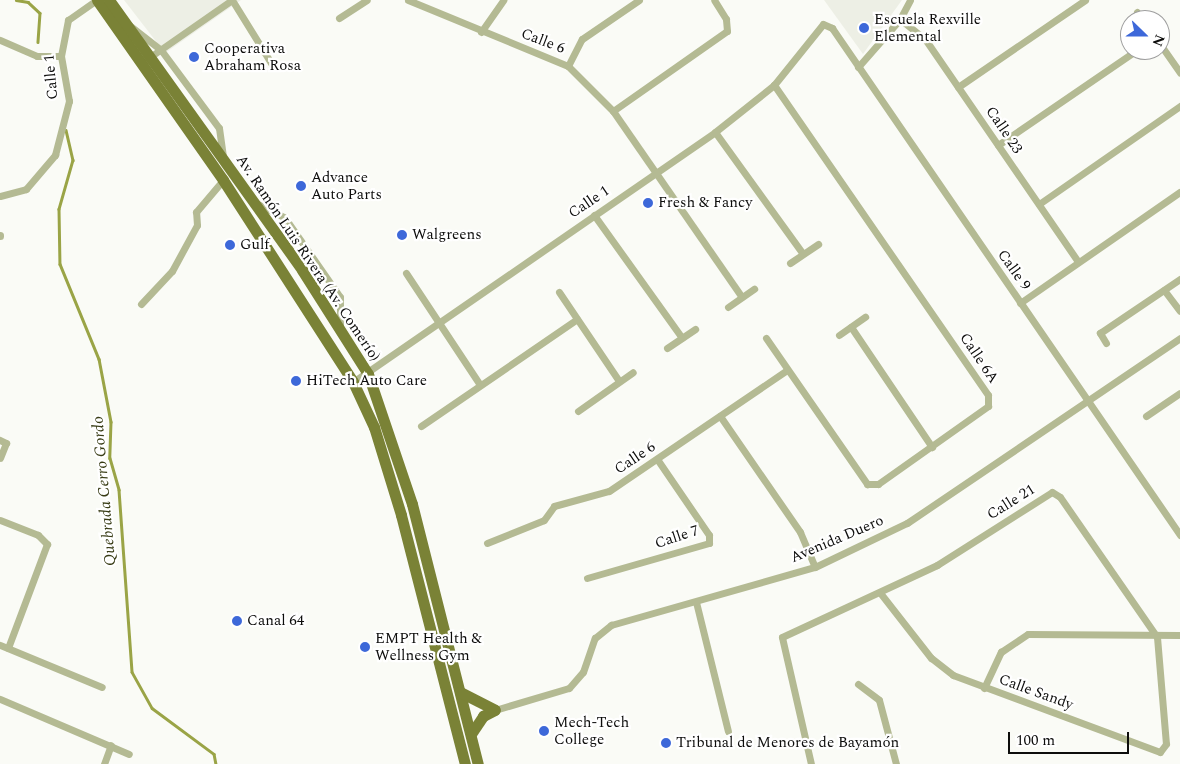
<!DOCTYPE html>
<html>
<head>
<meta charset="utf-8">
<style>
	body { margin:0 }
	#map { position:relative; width:1180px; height:764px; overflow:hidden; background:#fafbf6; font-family:Spectral,serif }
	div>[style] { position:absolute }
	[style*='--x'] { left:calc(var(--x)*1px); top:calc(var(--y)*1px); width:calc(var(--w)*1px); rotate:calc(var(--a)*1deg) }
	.built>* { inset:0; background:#edefe5 }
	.stream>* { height:2.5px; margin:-1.25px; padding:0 1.25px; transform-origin:1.25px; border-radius:1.25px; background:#9aa446 }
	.minor>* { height:7px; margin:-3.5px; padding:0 3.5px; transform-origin:3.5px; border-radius:3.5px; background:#b4ba93 }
	.primary>* { height:11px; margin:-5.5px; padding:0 5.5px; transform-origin:5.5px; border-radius:5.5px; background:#7a8236 }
	.dots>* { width:14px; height:14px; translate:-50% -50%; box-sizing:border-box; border:2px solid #fff; border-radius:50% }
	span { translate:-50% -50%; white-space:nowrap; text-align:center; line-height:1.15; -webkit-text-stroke:4.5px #fff; paint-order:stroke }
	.poi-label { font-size:15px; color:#0d0d0c }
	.left { translate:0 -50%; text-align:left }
	.street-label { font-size:15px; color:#0d0d0c }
	.water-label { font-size:16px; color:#383c15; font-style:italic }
	.north { position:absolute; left:1120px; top:10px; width:50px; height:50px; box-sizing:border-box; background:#fff; border:1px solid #9e9e9e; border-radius:50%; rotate:112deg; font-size:14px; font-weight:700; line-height:20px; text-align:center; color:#0d0d0c }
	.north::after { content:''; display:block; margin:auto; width:18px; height:22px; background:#3d68d9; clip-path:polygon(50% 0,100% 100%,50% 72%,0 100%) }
	.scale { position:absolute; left:1008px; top:732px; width:121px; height:22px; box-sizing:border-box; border:2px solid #0d0d0c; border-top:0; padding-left:6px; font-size:15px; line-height:18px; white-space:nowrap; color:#0d0d0c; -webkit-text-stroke:4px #fff; paint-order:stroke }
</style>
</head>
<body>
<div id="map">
	<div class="built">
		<i style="clip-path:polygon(124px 0,241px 0,165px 53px)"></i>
		<i style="clip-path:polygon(824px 0,902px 0,863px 54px)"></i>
	</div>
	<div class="stream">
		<i style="--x:16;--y:0;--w:12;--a:9"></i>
		<i style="--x:28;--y:2;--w:16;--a:43"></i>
		<i style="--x:40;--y:13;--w:29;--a:94"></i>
		<i style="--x:66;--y:130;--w:31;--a:77"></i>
		<i style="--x:73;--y:160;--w:51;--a:105.9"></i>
		<i style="--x:59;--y:209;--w:55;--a:89"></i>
		<i style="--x:60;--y:264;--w:103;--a:67.7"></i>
		<i style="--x:99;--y:359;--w:64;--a:79.2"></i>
		<i style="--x:111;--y:422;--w:36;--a:92"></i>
		<i style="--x:110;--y:458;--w:33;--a:74"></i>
		<i style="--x:119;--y:490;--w:182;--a:85.9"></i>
		<i style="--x:132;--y:672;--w:41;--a:60.9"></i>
		<i style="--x:152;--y:708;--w:77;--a:36.6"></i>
		<i style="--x:214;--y:754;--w:10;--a:79"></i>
	</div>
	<div class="minor">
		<i style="--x:408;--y:0;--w:173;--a:22.4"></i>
		<i style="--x:568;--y:66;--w:64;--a:45"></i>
		<i style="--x:613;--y:111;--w:226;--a:55.3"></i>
		<i style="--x:1137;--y:12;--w:10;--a:53"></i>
		<i style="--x:339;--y:18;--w:33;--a:-33"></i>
		<i style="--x:900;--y:19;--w:32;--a:39"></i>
		<i style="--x:925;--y:39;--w:270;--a:55.5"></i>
		<i style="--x:129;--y:25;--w:41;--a:38"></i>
		<i style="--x:161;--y:50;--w:97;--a:53.4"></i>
		<i style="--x:219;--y:128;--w:30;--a:82"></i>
		<i style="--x:481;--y:32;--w:39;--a:-55"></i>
		<i style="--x:0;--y:40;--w:40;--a:23.4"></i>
		<i style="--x:37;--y:56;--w:24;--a:0"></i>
		<i style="--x:1160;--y:44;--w:35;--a:55"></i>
		<i style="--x:147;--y:59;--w:103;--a:-34.8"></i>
		<i style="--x:232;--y:0;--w:78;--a:58.2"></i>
		<i style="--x:568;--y:66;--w:30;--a:-63"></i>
		<i style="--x:582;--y:39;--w:69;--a:-34.4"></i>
		<i style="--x:858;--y:67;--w:64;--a:-48.8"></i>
		<i style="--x:900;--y:19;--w:21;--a:-62"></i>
		<i style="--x:958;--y:87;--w:154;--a:-34.4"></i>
		<i style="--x:613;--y:111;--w:139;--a:-35.1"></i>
		<i style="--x:727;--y:31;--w:12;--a:-95"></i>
		<i style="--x:726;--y:19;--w:22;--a:-122"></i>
		<i style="--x:715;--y:132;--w:150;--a:54.2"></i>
		<i style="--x:998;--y:145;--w:168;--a:-34.4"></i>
		<i style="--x:0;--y:196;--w:27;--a:-15"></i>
		<i style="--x:26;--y:189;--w:45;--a:-49.5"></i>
		<i style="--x:55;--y:155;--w:56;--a:-75.5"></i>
		<i style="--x:69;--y:101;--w:46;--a:-100.1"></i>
		<i style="--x:61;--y:56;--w:37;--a:-79"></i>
		<i style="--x:68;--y:20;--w:35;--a:-35"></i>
		<i style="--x:256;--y:203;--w:33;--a:27"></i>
		<i style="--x:285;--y:218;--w:96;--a:55.2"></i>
		<i style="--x:340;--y:297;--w:32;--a:90"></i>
		<i style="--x:1039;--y:204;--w:172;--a:-34.8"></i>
		<i style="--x:594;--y:215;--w:151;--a:54.4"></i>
		<i style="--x:0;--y:235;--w:1;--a:90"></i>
		<i style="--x:790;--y:263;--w:34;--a:-34"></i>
		<i style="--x:406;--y:273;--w:134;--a:56.5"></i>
		<i style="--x:1164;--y:290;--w:26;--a:53"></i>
		<i style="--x:559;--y:292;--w:107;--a:56"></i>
		<i style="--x:1020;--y:303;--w:195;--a:-34.8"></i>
		<i style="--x:141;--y:304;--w:45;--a:-46.8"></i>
		<i style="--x:172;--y:271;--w:52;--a:-61.5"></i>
		<i style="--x:197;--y:225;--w:13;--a:-94"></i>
		<i style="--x:196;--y:212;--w:42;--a:-49.8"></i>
		<i style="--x:728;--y:307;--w:32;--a:-35"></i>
		<i style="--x:851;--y:327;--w:145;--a:56"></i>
		<i style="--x:839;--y:335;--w:32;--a:-35"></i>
		<i style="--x:766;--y:338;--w:178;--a:55.3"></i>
		<i style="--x:867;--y:484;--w:11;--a:0"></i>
		<i style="--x:878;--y:484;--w:135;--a:-35.3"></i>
		<i style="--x:988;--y:406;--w:11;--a:-90"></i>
		<i style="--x:988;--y:395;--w:377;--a:-124.6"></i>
		<i style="--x:1106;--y:343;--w:12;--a:-121"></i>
		<i style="--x:1100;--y:333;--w:97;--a:-34"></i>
		<i style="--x:667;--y:348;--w:34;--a:-34"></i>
		<i style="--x:353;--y:382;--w:440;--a:-34.6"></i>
		<i style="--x:715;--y:132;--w:75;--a:-38.5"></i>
		<i style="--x:774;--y:85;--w:78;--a:-51.2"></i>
		<i style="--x:823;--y:24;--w:10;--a:24"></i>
		<i style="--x:832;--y:28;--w:615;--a:55.53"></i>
		<i style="--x:578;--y:411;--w:67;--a:-35.3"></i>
		<i style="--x:720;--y:416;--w:141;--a:55.4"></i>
		<i style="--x:800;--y:532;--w:38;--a:67"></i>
		<i style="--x:1146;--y:416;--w:41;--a:-34.1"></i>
		<i style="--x:421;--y:426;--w:189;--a:-34.4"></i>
		<i style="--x:0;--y:440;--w:7;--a:27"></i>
		<i style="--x:6;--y:443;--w:16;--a:112"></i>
		<i style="--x:0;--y:520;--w:41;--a:21.5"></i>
		<i style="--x:38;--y:535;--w:13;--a:45"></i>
		<i style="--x:47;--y:544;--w:111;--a:110.6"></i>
		<i style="--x:487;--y:543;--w:61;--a:-22"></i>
		<i style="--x:544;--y:520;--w:17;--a:-54"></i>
		<i style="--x:554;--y:506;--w:57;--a:-15.3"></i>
		<i style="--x:609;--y:491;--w:215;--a:-34.2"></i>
		<i style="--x:587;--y:578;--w:127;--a:-16"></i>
		<i style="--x:709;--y:543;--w:8;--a:-90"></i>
		<i style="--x:709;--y:535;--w:92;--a:-124.4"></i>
		<i style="--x:696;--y:602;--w:133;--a:76.1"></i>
		<i style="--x:0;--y:645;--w:110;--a:22.4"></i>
		<i style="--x:858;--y:684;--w:26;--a:37"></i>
		<i style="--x:879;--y:700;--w:66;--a:75.1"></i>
		<i style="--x:984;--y:688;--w:40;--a:-65"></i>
		<i style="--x:1001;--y:652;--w:32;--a:-34"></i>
		<i style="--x:1028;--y:634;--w:152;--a:0.4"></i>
		<i style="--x:0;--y:699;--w:140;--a:23.1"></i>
		<i style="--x:495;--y:710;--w:77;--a:-16.6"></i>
		<i style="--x:569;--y:688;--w:21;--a:-49"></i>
		<i style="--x:583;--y:672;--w:36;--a:-71"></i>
		<i style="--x:595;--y:638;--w:21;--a:-39"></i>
		<i style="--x:611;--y:625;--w:212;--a:-15.9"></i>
		<i style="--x:815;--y:567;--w:102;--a:-25.6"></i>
		<i style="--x:907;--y:523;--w:330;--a:-34.1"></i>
		<i style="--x:104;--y:764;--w:20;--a:-70"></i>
		<i style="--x:811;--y:764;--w:130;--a:-102.9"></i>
		<i style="--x:782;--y:637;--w:171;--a:-24.9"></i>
		<i style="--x:937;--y:565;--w:136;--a:-32.4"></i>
		<i style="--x:1052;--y:492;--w:9;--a:32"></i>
		<i style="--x:1060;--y:497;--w:170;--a:55.3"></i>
		<i style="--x:1157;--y:637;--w:107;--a:85.2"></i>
		<i style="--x:1166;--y:744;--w:10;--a:127"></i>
		<i style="--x:1160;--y:752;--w:221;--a:-159.6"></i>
		<i style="--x:953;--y:675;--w:28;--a:-142"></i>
		<i style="--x:931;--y:658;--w:81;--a:-128"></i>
	</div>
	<div class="primary">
		<i style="--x:97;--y:0;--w:220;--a:55"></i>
		<i style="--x:223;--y:180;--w:240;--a:57.2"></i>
		<i style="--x:353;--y:382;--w:50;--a:65"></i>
		<i style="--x:374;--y:427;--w:92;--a:72.9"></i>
		<i style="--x:401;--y:515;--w:257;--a:75.6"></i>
		<i style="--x:109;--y:0;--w:332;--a:54.4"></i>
		<i style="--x:302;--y:270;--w:123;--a:57.6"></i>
		<i style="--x:368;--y:374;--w:137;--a:71.3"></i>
		<i style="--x:412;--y:504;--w:268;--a:75.8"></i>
		<i style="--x:460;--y:692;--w:39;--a:27"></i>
		<i style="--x:471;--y:734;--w:22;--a:-56"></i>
		<i style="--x:483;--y:716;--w:13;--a:-27"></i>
	</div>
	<div class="dots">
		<i style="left:864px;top:28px;background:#3d68d9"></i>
		<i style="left:194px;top:57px;background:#3d68d9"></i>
		<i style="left:301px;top:186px;background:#3d68d9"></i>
		<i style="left:648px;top:203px;background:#3d68d9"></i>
		<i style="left:402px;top:235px;background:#3d68d9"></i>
		<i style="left:230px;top:245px;background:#3d68d9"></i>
		<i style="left:296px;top:381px;background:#3d68d9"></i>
		<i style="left:237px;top:621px;background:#3d68d9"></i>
		<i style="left:365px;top:647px;background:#3d68d9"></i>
		<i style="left:544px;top:731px;background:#3d68d9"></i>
		<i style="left:666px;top:743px;background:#3d68d9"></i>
	</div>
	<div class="poi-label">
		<span class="left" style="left:874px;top:28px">Escuela Rexville<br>Elemental</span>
		<span class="left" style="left:204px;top:57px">Cooperativa<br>Abraham Rosa</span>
		<span class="left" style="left:311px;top:186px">Advance<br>Auto Parts</span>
		<span class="left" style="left:658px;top:203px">Fresh &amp; Fancy</span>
		<span class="left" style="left:412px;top:235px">Walgreens</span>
		<span class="left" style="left:240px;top:245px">Gulf</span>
		<span class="left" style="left:306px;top:381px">HiTech Auto Care</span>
		<span class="left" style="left:247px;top:621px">Canal 64</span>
		<span class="left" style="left:375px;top:647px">EMPT Health &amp;<br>Wellness Gym</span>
		<span class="left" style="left:554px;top:731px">Mech-Tech<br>College</span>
		<span class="left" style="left:676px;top:743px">Tribunal de Menores de Bayamón</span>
	</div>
	<div class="street-label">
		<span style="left:543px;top:41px;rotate:21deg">Calle 6</span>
		<span style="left:51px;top:77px;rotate:-95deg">Calle 1</span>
		<span style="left:1004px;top:130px;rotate:56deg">Calle 23</span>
		<span style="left:589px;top:202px;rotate:-34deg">Calle 1</span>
		<span style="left:308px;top:258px;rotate:56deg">Av. Ramón Luis Rivera (Av. Comerío)</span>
		<span style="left:1014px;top:270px;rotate:55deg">Calle 9</span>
		<span style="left:979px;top:358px;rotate:56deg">Calle 6A</span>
		<span style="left:635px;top:458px;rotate:-34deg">Calle 6</span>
		<span style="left:1011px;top:502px;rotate:-32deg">Calle 21</span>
		<span style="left:677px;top:537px;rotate:-18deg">Calle 7</span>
		<span style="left:837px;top:539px;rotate:-23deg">Avenida Duero</span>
		<span style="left:1036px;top:692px;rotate:20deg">Calle Sandy</span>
	</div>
	<div class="water-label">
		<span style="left:104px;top:491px;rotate:-95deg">Quebrada Cerro Gordo</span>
	</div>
	<div class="north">N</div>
	<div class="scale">100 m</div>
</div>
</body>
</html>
